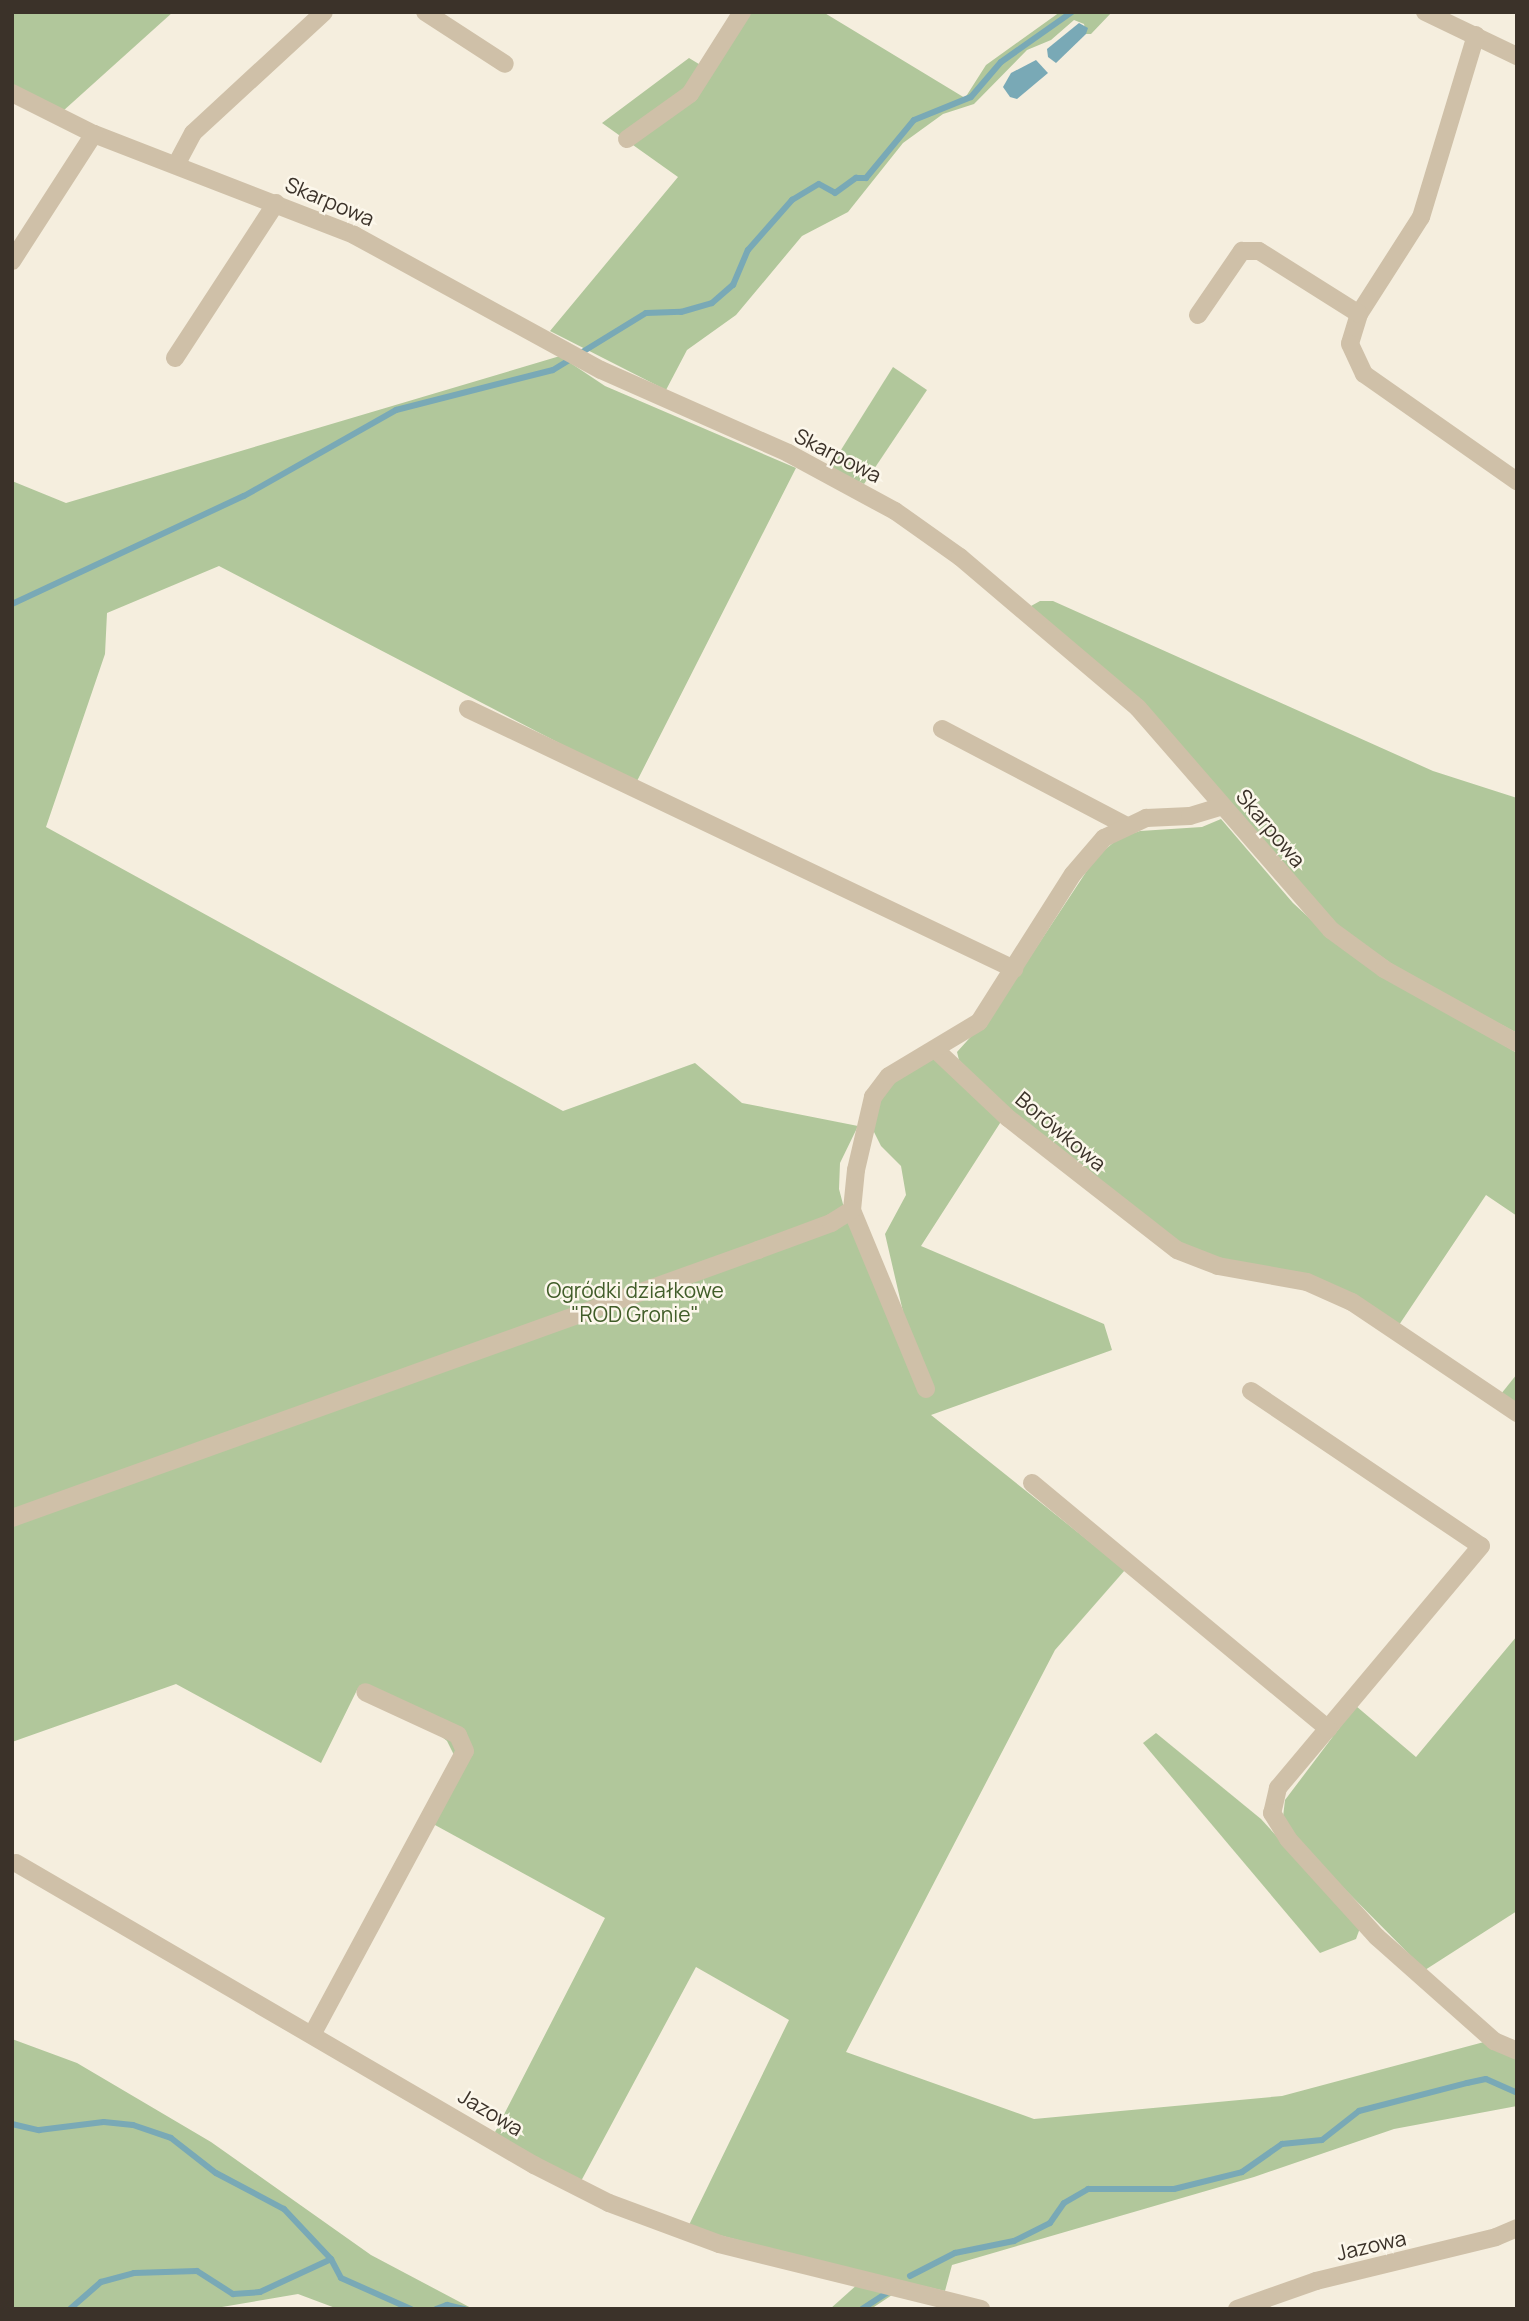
<!DOCTYPE html>
<html>
<head>
<meta charset="utf-8">
<style>
	body { margin:0 }
	#map { position:relative; width:1529px; height:2321px; overflow:hidden; background:#f5eede; font-family:Manrope,sans-serif }
	div>[style] { position:absolute }
	[style*='--x'] { left:calc(var(--x)*1px); top:calc(var(--y)*1px); width:calc(var(--w)*1px); rotate:calc(var(--a)*1deg) }
	.green>* { inset:0; background:#b1c79b }
	.water>* { inset:0; background:#79a9b6 }
	.stream>* { height:6px; margin:-3px; padding:0 3px; transform-origin:3px; border-radius:3px; background:#79a9b6 }
	.minor>* { height:18px; margin:-9px; padding:0 9px; transform-origin:9px; border-radius:9px; background:#cfc0a8 }
	span { translate:-50% -50%; white-space:nowrap; text-align:center; line-height:1.15; -webkit-text-stroke:5px #fcf7eb; paint-order:stroke }
	.street-label { font-size:21px; color:#3b3229 }
	.park-label { font-size:21px; color:#415d29 }
	.frame { position:absolute; inset:0; border:14px solid #3b3229; pointer-events:none }
</style>
</head>
<body>
<div id="map">
	<div class="green">
		<i style="clip-path:polygon(12px 12px,173px 12px,63px 111px,12px 85px)"></i>
		<i style="clip-path:polygon(751px 12px,823px 12px,965px 98px,986px 65px,1060px 12px,1112px 12px,1091px 34px,1086px 34px,1084px 24px,1074px 20px,1051px 40px,1027px 50px,974px 104px,943px 114px,903px 143px,848px 212px,802px 236px,736px 315px,687px 350px,666px 390px,550px 331px,678px 177px,602px 123px,689px 58px,712px 72px)"></i>
		<i style="clip-path:polygon(560px 356px,605px 386px,796px 468px,636px 783px,219px 566px,107px 613px,105px 654px,46px 827px,563px 1111px,695px 1063px,742px 1103px,858px 1126px,840px 1163px,839px 1189px,848px 1223px,894px 1319px,904px 1316px,885px 1234px,906px 1195px,901px 1166px,881px 1146px,872px 1128px,872px 1112px,895px 1079px,936px 1058px,1002px 1120px,921px 1246px,1104px 1324px,1112px 1350px,931px 1415px,1125px 1570px,1055px 1650px,846px 2052px,1034px 2119px,1282px 2096px,1484px 2042px,1517px 2056px,1517px 2106px,1394px 2129px,1254px 2177px,952px 2265px,945px 2291px,862px 2272px,688px 2227px,789px 2020px,696px 1967px,580px 2183px,536px 2162px,495px 2132px,605px 1918px,424px 1819px,455px 1757px,447px 1741px,431px 1728px,357px 1690px,321px 1763px,176px 1684px,12px 1742px,12px 481px,66px 503px)"></i>
		<i style="clip-path:polygon(893px 367px,927px 390px,864px 484px,829px 469px)"></i>
		<i style="clip-path:polygon(1040px 601px,1053px 601px,1433px 771px,1517px 798px,1517px 1033px,1406px 974px,1341px 928px,1031px 606px)"></i>
		<i style="clip-path:polygon(1221px 819px,1293px 903px,1344px 950px,1517px 1053px,1517px 1216px,1486px 1195px,1399px 1325px,1353px 1297px,1218px 1260px,1179px 1244px,1010px 1113px,959px 1060px,957px 1052px,995px 1010px,1096px 857px,1119px 838px,1140px 831px,1202px 827px)"></i>
		<i style="clip-path:polygon(1517px 1374px,1517px 1406px,1501px 1394px)"></i>
		<i style="clip-path:polygon(1517px 1636px,1517px 1911px,1425px 1970px,1290px 1834px,1283px 1817px,1285px 1800px,1356px 1706px,1416px 1757px)"></i>
		<i style="clip-path:polygon(1156px 1733px,1261px 1819px,1360px 1928px,1356px 1939px,1320px 1953px,1143px 1743px)"></i>
		<i style="clip-path:polygon(12px 2039px,77px 2063px,211px 2142px,371px 2255px,473px 2309px,338px 2309px,298px 2294px,210px 2309px,12px 2309px)"></i>
		<i style="clip-path:polygon(859px 2283px,898px 2291px,871px 2309px,830px 2309px)"></i>
	</div>
	<div class="water">
		<i style="clip-path:polygon(1079px 23px,1088px 28px,1086px 34px,1056px 63px,1048px 57px,1047px 49px)"></i>
		<i style="clip-path:polygon(1036px 60px,1048px 73px,1017px 99px,1010px 97px,1003px 87px,1011px 73px)"></i>
	</div>
	<div class="stream">
		<i style="--x:12;--y:604;--w:256;--a:-25"></i>
		<i style="--x:244;--y:496;--w:175;--a:-29.5"></i>
		<i style="--x:396;--y:410;--w:162;--a:-14.3"></i>
		<i style="--x:553;--y:370;--w:109;--a:-31.5"></i>
		<i style="--x:646;--y:313;--w:35;--a:-2"></i>
		<i style="--x:681;--y:312;--w:32;--a:-16"></i>
		<i style="--x:712;--y:303;--w:28;--a:-41"></i>
		<i style="--x:733;--y:285;--w:38;--a:-67"></i>
		<i style="--x:748;--y:250;--w:67;--a:-48.7"></i>
		<i style="--x:792;--y:200;--w:31;--a:-31"></i>
		<i style="--x:819;--y:184;--w:18;--a:29"></i>
		<i style="--x:835;--y:193;--w:26;--a:-36"></i>
		<i style="--x:856;--y:178;--w:10;--a:0"></i>
		<i style="--x:866;--y:178;--w:75;--a:-50.4"></i>
		<i style="--x:914;--y:120;--w:61;--a:-22"></i>
		<i style="--x:971;--y:97;--w:46;--a:-49.4"></i>
		<i style="--x:1001;--y:62;--w:87;--a:-35.2"></i>
		<i style="--x:12;--y:2124;--w:28;--a:13"></i>
		<i style="--x:39;--y:2130;--w:65;--a:-7"></i>
		<i style="--x:104;--y:2122;--w:29;--a:6"></i>
		<i style="--x:133;--y:2125;--w:40;--a:18.9"></i>
		<i style="--x:171;--y:2138;--w:57;--a:37.9"></i>
		<i style="--x:216;--y:2173;--w:77;--a:27.9"></i>
		<i style="--x:284;--y:2209;--w:69;--a:46.8"></i>
		<i style="--x:910;--y:2276;--w:51;--a:-27.1"></i>
		<i style="--x:955;--y:2253;--w:60;--a:-11.5"></i>
		<i style="--x:1014;--y:2241;--w:40;--a:-26.6"></i>
		<i style="--x:1050;--y:2223;--w:24;--a:-55"></i>
		<i style="--x:1064;--y:2203;--w:28;--a:-30"></i>
		<i style="--x:1088;--y:2189;--w:86;--a:0"></i>
		<i style="--x:1174;--y:2189;--w:70;--a:-14"></i>
		<i style="--x:1242;--y:2172;--w:49;--a:-35"></i>
		<i style="--x:1282;--y:2144;--w:40;--a:-5.7"></i>
		<i style="--x:1322;--y:2140;--w:47;--a:-38.1"></i>
		<i style="--x:1359;--y:2111;--w:112;--a:-14.5"></i>
		<i style="--x:1467;--y:2083;--w:19;--a:-12"></i>
		<i style="--x:1486;--y:2079;--w:34;--a:24"></i>
		<i style="--x:70;--y:2309;--w:41;--a:-41.1"></i>
		<i style="--x:101;--y:2282;--w:34;--a:-15"></i>
		<i style="--x:134;--y:2273;--w:63;--a:-1.8"></i>
		<i style="--x:197;--y:2271;--w:43;--a:32.6"></i>
		<i style="--x:233;--y:2294;--w:27;--a:-4"></i>
		<i style="--x:260;--y:2292;--w:78;--a:-24.9"></i>
		<i style="--x:331;--y:2259;--w:21;--a:62"></i>
		<i style="--x:341;--y:2278;--w:77;--a:23.9"></i>
		<i style="--x:436;--y:2309;--w:12;--a:-20"></i>
		<i style="--x:447;--y:2305;--w:18;--a:13"></i>
		<i style="--x:862;--y:2309;--w:33;--a:-33"></i>
	</div>
	<div class="minor">
		<i style="--x:425;--y:12;--w:95;--a:33"></i>
		<i style="--x:1425;--y:12;--w:102;--a:25.6"></i>
		<i style="--x:1476;--y:35;--w:190;--a:106.8"></i>
		<i style="--x:1421;--y:217;--w:115;--a:122.6"></i>
		<i style="--x:1359;--y:314;--w:31;--a:107"></i>
		<i style="--x:1350;--y:344;--w:33;--a:65"></i>
		<i style="--x:1364;--y:374;--w:187;--a:35"></i>
		<i style="--x:12;--y:93;--w:92;--a:26.6"></i>
		<i style="--x:94;--y:134;--w:279;--a:21.2"></i>
		<i style="--x:354;--y:235;--w:281;--a:28.7"></i>
		<i style="--x:601;--y:370;--w:205;--a:23.9"></i>
		<i style="--x:788;--y:453;--w:122;--a:28.5"></i>
		<i style="--x:895;--y:511;--w:80;--a:35.3"></i>
		<i style="--x:960;--y:557;--w:233;--a:40.3"></i>
		<i style="--x:1138;--y:708;--w:294;--a:49"></i>
		<i style="--x:1331;--y:930;--w:66;--a:36.3"></i>
		<i style="--x:1384;--y:969;--w:152;--a:29.1"></i>
		<i style="--x:627;--y:139;--w:77;--a:-35.5"></i>
		<i style="--x:690;--y:94;--w:97;--a:-57.6"></i>
		<i style="--x:176;--y:165;--w:36;--a:-62"></i>
		<i style="--x:193;--y:133;--w:178;--a:-42.7"></i>
		<i style="--x:12;--y:261;--w:151;--a:-57.2"></i>
		<i style="--x:1198;--y:315;--w:78;--a:-55.5"></i>
		<i style="--x:1242;--y:251;--w:17;--a:0"></i>
		<i style="--x:1259;--y:251;--w:118;--a:32.2"></i>
		<i style="--x:175;--y:358;--w:185;--a:-56.9"></i>
		<i style="--x:468;--y:709;--w:605;--a:25.46"></i>
		<i style="--x:942;--y:729;--w:207;--a:27.7"></i>
		<i style="--x:936;--y:1050;--w:99;--a:43.4"></i>
		<i style="--x:1008;--y:1118;--w:214;--a:38"></i>
		<i style="--x:1177;--y:1250;--w:44;--a:21.3"></i>
		<i style="--x:1218;--y:1266;--w:90;--a:10.2"></i>
		<i style="--x:1307;--y:1282;--w:49;--a:24"></i>
		<i style="--x:1352;--y:1302;--w:199;--a:33.9"></i>
		<i style="--x:926;--y:1389;--w:194;--a:-112.5"></i>
		<i style="--x:852;--y:1210;--w:40;--a:-84.3"></i>
		<i style="--x:856;--y:1170;--w:75;--a:-76.9"></i>
		<i style="--x:873;--y:1097;--w:26;--a:-53"></i>
		<i style="--x:889;--y:1076;--w:105;--a:-31"></i>
		<i style="--x:979;--y:1022;--w:175;--a:-57.6"></i>
		<i style="--x:1073;--y:874;--w:48;--a:-49.3"></i>
		<i style="--x:1104;--y:838;--w:47;--a:-25.5"></i>
		<i style="--x:1146;--y:818;--w:44;--a:-2.6"></i>
		<i style="--x:1190;--y:816;--w:34;--a:-17"></i>
		<i style="--x:1251;--y:1391;--w:277;--a:34"></i>
		<i style="--x:1481;--y:1546;--w:316;--a:130"></i>
		<i style="--x:1278;--y:1788;--w:26;--a:103"></i>
		<i style="--x:1272;--y:1813;--w:31;--a:58"></i>
		<i style="--x:1288;--y:1839;--w:132;--a:47.8"></i>
		<i style="--x:1377;--y:1937;--w:157;--a:41.6"></i>
		<i style="--x:1494;--y:2041;--w:25;--a:23"></i>
		<i style="--x:1032;--y:1483;--w:385;--a:39.7"></i>
		<i style="--x:12;--y:1518;--w:793;--a:-19.76"></i>
		<i style="--x:758;--y:1250;--w:78;--a:-20.3"></i>
		<i style="--x:831;--y:1223;--w:25;--a:-32"></i>
		<i style="--x:16;--y:1863;--w:600;--a:30.24"></i>
		<i style="--x:534;--y:2165;--w:84;--a:26.9"></i>
		<i style="--x:609;--y:2203;--w:117;--a:20.4"></i>
		<i style="--x:719;--y:2244;--w:270;--a:13.9"></i>
		<i style="--x:313;--y:2033;--w:320;--a:-61.7"></i>
		<i style="--x:465;--y:1751;--w:17;--a:-114"></i>
		<i style="--x:458;--y:1735;--w:102;--a:-155.2"></i>
		<i style="--x:1237;--y:2309;--w:84;--a:-19.5"></i>
		<i style="--x:1316;--y:2281;--w:185;--a:-13.7"></i>
		<i style="--x:1496;--y:2237;--w:23;--a:-23"></i>
	</div>
	<div class="street-label">
		<span style="left:330px;top:201px;rotate:23deg">Skarpowa</span>
		<span style="left:838px;top:455px;rotate:27deg">Skarpowa</span>
		<span style="left:1271px;top:828px;rotate:50deg">Skarpowa</span>
		<span style="left:1061px;top:1131px;rotate:40deg">Borówkowa</span>
		<span style="left:491px;top:2112px;rotate:31deg">Jazowa</span>
		<span style="left:1371px;top:2245px;rotate:-13deg">Jazowa</span>
	</div>
	<div class="park-label">
		<span style="left:635px;top:1302px">Ogródki działkowe<br>"ROD Gronie"</span>
	</div>
	<div class="frame"></div>
</div>
</body>
</html>
